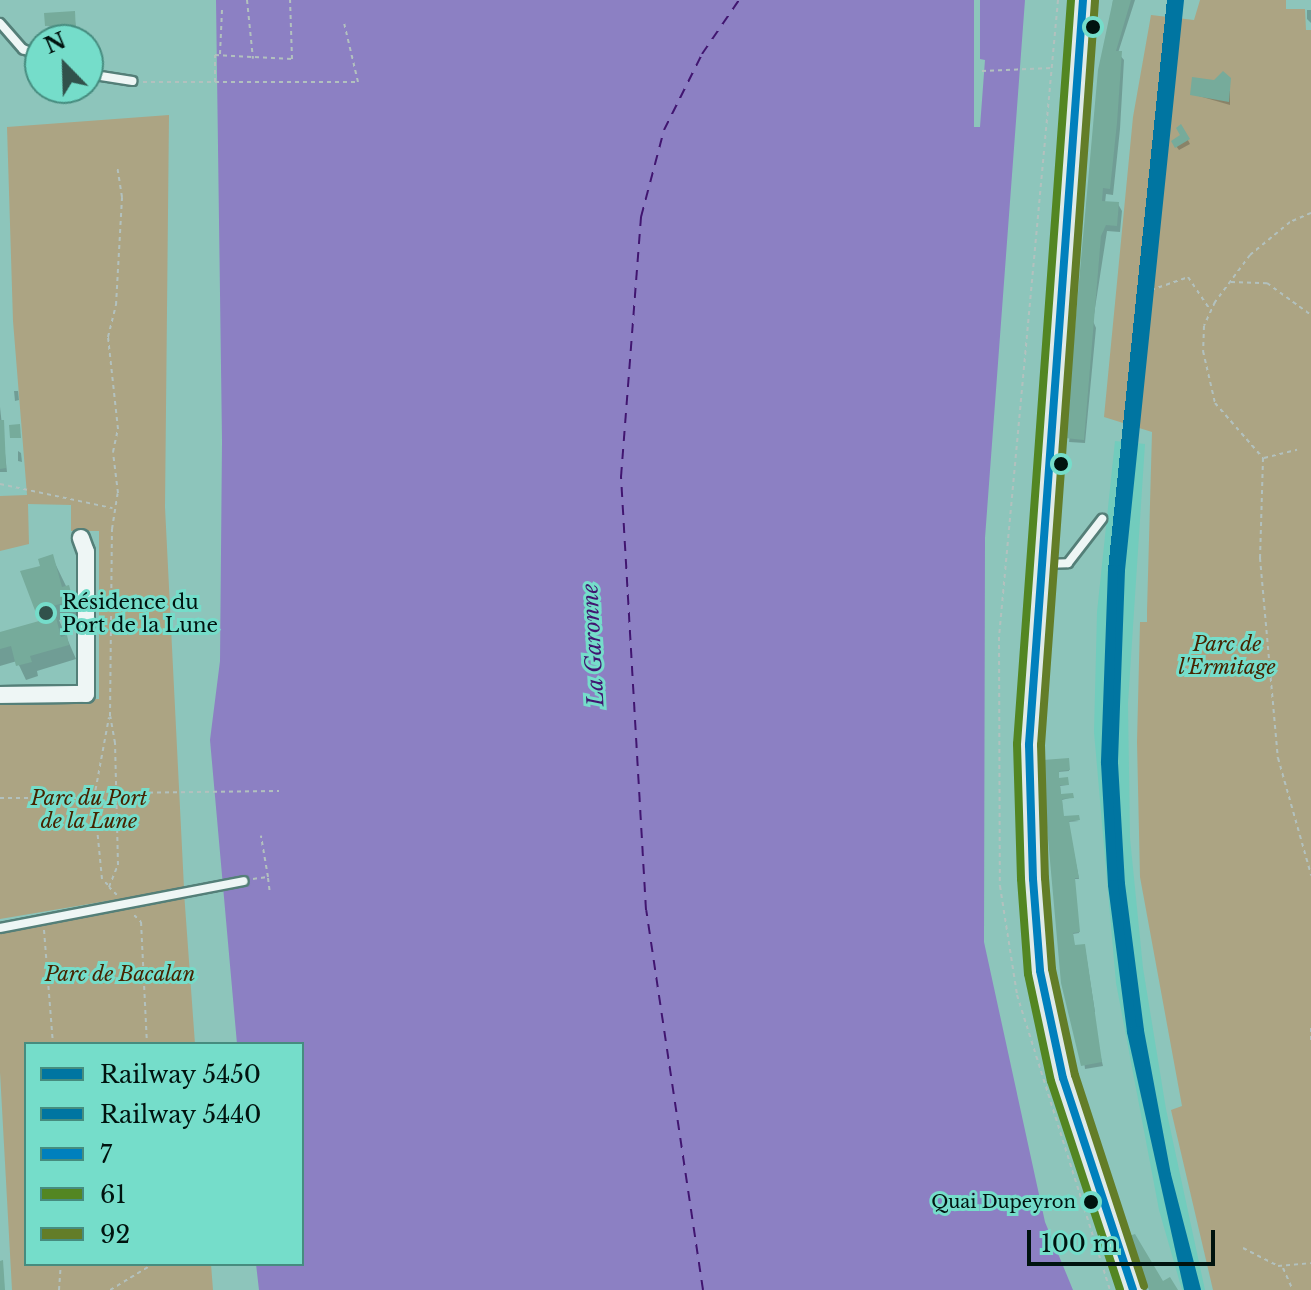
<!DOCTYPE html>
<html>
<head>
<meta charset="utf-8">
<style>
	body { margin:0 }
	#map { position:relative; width:1311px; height:1290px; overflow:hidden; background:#8dc5bb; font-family:"Libre Baskerville",serif }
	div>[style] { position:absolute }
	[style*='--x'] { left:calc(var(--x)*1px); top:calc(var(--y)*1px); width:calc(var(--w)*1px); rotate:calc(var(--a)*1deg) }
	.built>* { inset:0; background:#72ccbd }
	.green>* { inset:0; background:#aca483 }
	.water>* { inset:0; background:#8c80c3 }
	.pier>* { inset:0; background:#8dc5bb }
	.shadow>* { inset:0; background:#0003 }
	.ferry>* { height:2px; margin-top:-1px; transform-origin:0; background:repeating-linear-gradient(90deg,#411570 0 10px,transparent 0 18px) }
	.building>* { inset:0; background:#76ab9b }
	.path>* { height:2px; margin-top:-1px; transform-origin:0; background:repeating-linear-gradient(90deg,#b2c1be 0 4px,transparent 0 8px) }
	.roads { filter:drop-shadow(2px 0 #547f78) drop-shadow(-2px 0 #547f78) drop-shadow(0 2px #547f78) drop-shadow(0 -2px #547f78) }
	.lane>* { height:8px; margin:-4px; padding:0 4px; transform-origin:4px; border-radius:4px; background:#eef6f5 }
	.street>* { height:16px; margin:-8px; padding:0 8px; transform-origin:8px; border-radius:8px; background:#eef6f5 }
	.secondary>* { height:22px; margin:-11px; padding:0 11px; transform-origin:11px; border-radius:11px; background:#dfeae8 }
	.bus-1>* { height:8px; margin:-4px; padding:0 4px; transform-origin:4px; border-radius:4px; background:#0080bd }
	.bus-2>* { height:8px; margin:-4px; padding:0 4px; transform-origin:4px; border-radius:4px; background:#538622 }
	.bus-3>* { height:8px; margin:-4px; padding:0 4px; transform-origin:4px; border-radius:4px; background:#637d28 }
	.rail-1>* { height:10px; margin:-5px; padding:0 5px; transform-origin:5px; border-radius:5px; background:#0075a1 }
	.rail-2>* { height:10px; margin:-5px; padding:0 5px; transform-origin:5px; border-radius:5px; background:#0075a1 }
	.dots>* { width:22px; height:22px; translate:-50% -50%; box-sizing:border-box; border:4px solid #75ddca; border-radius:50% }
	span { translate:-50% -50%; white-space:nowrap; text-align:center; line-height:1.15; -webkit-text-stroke:6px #75ddca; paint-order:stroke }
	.bus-label { font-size:18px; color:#00130f }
	.right { translate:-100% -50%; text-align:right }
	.poi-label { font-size:20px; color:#00130f }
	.left { translate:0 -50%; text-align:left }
	.park-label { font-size:20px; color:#472300; font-style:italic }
	.water-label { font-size:22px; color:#411570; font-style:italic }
	.legend { position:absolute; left:24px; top:1042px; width:280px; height:224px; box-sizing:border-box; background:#75ddca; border:2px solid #468c7f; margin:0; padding:10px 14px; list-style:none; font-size:24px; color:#00130f }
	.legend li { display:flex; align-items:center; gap:16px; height:40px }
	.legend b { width:40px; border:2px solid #468c7f }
	.north { position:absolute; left:24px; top:24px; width:80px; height:80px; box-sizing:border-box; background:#75ddca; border:2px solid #468c7f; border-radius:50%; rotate:337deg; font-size:22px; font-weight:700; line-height:32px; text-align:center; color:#00130f }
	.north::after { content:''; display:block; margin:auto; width:28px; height:36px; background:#31514b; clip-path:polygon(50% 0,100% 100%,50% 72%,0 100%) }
	.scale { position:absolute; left:1027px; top:1230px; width:188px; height:36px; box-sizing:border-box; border:4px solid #00130f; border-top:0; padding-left:10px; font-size:24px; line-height:28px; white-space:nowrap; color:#00130f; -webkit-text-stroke:6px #75ddca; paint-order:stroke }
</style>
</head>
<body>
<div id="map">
	<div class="built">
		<i style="clip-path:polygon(1115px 441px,1145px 444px,1128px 703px,1130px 838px,1143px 968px,1166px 1109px,1205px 1290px,1182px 1290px,1180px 1283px,1159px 1210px,1116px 983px,1094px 732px,1097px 612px)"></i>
	</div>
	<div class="green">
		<i style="clip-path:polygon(1200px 0,1286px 0,1286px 9px,1305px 9px,1306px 30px,1311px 30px,1311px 1290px,1213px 1290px,1171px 1110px,1182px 1106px,1140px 877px,1137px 742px,1140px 622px,1147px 622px,1147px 611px,1152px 432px,1104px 417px,1133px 117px,1151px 15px,1194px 20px)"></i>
		<i style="clip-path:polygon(169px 115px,165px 507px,184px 888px,0 919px,0 703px,99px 699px,99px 531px,71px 531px,71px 505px,28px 504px,29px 544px,0 551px,0 496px,27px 495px,13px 321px,7px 127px)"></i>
		<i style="clip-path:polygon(184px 892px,195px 1044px,26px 1044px,26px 1264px,211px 1264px,213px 1290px,12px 1290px,0 1072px,0 924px)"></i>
	</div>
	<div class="water">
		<i style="clip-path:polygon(216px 0,1025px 0,985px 538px,984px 942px,1045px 1222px,1073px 1290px,259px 1290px,256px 1264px,302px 1264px,302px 1044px,237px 1044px,210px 740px,220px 661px,222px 441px)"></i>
	</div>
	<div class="pier">
		<i style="clip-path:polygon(974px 0,980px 0,980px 59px,985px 60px,980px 127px,974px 127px)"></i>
	</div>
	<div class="shadow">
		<i style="clip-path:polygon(1113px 0,1135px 0,1118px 53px,1124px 60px,1120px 129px,1113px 195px,1106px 194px,1105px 203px,1118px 204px,1122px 211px,1120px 232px,1107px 231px,1093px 321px,1096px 328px,1085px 443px,1069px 442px)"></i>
		<i style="clip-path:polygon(1307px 10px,1311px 10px,1311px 23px,1307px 19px)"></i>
		<i style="clip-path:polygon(74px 13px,77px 37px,66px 37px,64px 29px,47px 26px)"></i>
		<i style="clip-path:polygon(1230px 80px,1230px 105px,1192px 94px,1215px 82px)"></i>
		<i style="clip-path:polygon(1181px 127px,1190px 144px,1179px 150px,1173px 142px,1183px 136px)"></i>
		<i style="clip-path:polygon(14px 391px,18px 391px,19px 400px,15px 401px)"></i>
		<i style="clip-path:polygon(0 407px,7px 472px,0 472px)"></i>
		<i style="clip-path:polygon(18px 451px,21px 453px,22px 462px,18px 461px)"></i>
		<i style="clip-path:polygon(52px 557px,80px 615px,59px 620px,76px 659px,37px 671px,38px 676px,26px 680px,17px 661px,0 666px,0 634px,42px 622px,42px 567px)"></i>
		<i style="clip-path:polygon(1069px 761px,1069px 771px,1058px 772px,1059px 780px,1068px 780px,1068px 785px,1060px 786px,1061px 796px,1073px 797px,1062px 800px,1063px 818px,1079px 821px,1068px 822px,1079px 879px,1074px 879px,1079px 933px,1073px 934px,1074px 947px,1085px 948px,1095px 1012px,1090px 1013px,1103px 1066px,1085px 1069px,1045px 762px)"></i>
	</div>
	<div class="ferry">
		<i style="--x:703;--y:1290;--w:384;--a:-98.5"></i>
		<i style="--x:646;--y:910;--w:434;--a:-93.3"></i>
		<i style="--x:621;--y:477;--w:261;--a:-85.6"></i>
		<i style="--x:641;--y:217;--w:90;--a:-75.2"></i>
		<i style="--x:664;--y:130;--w:85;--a:-63.4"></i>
		<i style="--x:702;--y:54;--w:65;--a:-55.6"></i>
	</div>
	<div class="building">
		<i style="clip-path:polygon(1113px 0,1131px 0,1116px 51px,1122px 51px,1117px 123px,1110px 189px,1103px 188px,1102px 201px,1119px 202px,1117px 226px,1106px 225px,1101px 236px,1084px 440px,1065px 438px,1098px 70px)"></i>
		<i style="clip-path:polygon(75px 11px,76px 33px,62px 34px,62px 25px,45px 26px,44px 13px)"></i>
		<i style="clip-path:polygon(1223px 71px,1231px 78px,1229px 102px,1190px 95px,1192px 77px,1214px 80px)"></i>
		<i style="clip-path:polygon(1181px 124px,1190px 139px,1175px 148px,1171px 141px,1180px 135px,1176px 128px)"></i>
		<i style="clip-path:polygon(0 420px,4px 420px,6px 468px,0 469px)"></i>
		<i style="clip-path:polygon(20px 424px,21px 438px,10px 438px,9px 425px)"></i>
		<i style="clip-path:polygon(53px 554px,62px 587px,69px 585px,73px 600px,53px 606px,61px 637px,67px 635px,69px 645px,30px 656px,32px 662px,16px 666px,11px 646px,0 649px,0 632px,39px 621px,20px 571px,40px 566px,38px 559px)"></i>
		<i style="clip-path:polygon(1069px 758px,1070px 770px,1059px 771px,1059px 778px,1068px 777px,1069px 785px,1060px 785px,1061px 794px,1073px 793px,1074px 798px,1062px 799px,1064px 816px,1079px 815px,1080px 820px,1069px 821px,1079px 878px,1075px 878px,1080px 932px,1073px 933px,1075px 945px,1085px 944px,1102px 1062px,1081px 1066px,1061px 983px,1042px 772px,1043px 760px)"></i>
		<i style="clip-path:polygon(1135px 1234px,1163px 1281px,1170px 1277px,1178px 1290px,1149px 1290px,1123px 1238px)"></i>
		<i style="clip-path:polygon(3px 1260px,5px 1290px,0 1290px,0 1261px)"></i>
	</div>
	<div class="path">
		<i style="--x:247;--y:0;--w:59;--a:84.2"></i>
		<i style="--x:1058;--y:0;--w:640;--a:95.29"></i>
		<i style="--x:999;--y:637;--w:249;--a:89.8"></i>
		<i style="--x:1000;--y:886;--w:110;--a:81.1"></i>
		<i style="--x:1017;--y:995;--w:309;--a:72.5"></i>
		<i style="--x:220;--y:54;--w:44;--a:-87.4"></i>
		<i style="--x:982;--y:71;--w:70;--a:-2.5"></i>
		<i style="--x:143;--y:82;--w:215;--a:0"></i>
		<i style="--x:358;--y:82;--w:61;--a:-103.3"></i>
		<i style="--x:215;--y:82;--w:27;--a:-90"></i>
		<i style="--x:215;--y:55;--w:77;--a:3"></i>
		<i style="--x:292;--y:59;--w:59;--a:-91.9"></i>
		<i style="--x:1311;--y:213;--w:23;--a:157"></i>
		<i style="--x:1290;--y:222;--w:52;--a:140.5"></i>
		<i style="--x:1250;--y:255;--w:59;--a:126.7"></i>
		<i style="--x:1215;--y:302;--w:26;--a:115"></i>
		<i style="--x:1204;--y:326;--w:25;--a:92"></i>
		<i style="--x:1203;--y:351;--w:53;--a:77"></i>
		<i style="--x:1215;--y:403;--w:73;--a:48.9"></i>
		<i style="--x:1263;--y:458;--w:100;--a:91.7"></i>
		<i style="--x:1260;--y:558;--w:201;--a:84.9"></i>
		<i style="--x:1278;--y:758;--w:122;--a:74.2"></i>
		<i style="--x:1231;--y:282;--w:36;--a:2"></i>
		<i style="--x:1267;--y:283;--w:54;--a:36"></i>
		<i style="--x:1151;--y:290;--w:39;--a:-19"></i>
		<i style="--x:1188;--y:277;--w:40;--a:56"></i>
		<i style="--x:1264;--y:458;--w:34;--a:-14"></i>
		<i style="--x:0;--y:484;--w:115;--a:12.1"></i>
		<i style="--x:117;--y:793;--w:162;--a:-0.7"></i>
		<i style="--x:0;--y:798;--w:94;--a:0"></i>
		<i style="--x:268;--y:878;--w:16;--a:83"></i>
		<i style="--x:253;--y:879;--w:15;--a:-8"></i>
		<i style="--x:268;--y:877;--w:42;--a:-99.7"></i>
		<i style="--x:108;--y:885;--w:8;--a:-135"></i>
		<i style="--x:102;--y:879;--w:81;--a:-95.6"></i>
		<i style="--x:94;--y:798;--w:82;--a:-79.5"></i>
		<i style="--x:117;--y:895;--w:11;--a:-135"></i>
		<i style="--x:109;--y:887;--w:24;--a:-68"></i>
		<i style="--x:118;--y:865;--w:122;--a:-91.4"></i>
		<i style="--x:115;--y:743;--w:27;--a:-100"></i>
		<i style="--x:110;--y:716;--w:187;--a:-89.4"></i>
		<i style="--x:112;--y:529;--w:36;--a:-81"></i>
		<i style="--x:118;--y:493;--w:41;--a:-97"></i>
		<i style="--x:113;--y:452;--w:24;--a:-78"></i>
		<i style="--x:118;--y:429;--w:93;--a:-96.2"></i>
		<i style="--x:108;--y:337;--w:33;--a:-76"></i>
		<i style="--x:116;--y:305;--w:108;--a:-86.8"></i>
		<i style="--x:122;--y:197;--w:31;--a:-99"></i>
		<i style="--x:134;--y:915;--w:10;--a:45"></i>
		<i style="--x:141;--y:922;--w:122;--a:87.2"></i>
		<i style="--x:44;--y:930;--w:114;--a:85.5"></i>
		<i style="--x:1311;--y:1028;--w:15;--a:90"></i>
		<i style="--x:1243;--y:1248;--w:39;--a:27"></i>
		<i style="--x:1278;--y:1266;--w:33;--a:-5"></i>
		<i style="--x:1283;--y:1268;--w:24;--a:66"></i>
		<i style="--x:59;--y:1290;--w:26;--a:-86"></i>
		<i style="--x:110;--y:1290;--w:50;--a:-31.2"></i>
	</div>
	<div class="roads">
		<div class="lane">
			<i style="--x:0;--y:23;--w:35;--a:49"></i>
			<i style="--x:23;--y:49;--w:18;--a:22"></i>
			<i style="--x:88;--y:74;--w:45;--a:9"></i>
			<i style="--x:1043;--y:564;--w:25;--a:-2"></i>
			<i style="--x:1068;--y:563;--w:56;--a:-52.3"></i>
			<i style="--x:0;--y:928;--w:248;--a:-10.9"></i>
		</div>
		<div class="street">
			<i style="--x:0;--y:695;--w:86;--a:-0.7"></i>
			<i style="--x:86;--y:694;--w:142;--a:-90"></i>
			<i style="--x:86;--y:552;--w:15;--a:-110"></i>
		</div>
		<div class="secondary">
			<i style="--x:1083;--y:0;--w:747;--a:94.15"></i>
			<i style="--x:1029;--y:745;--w:134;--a:88.3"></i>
			<i style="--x:1033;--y:879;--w:92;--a:85.6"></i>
			<i style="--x:1040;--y:971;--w:109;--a:77.9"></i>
			<i style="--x:1063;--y:1078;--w:223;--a:71.7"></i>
		</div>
	</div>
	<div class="bus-1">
		<i style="--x:1083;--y:0;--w:747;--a:94.15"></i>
		<i style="--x:1029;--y:745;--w:134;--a:88.3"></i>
		<i style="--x:1033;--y:879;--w:92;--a:85.6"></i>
		<i style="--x:1040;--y:971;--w:109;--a:77.9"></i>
		<i style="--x:1063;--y:1078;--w:223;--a:71.7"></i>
	</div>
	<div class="bus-2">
		<i style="--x:1071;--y:0;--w:746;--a:94.15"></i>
		<i style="--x:1017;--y:744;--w:135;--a:88.3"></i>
		<i style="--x:1021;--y:879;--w:95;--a:85.8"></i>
		<i style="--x:1028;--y:974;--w:109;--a:77.9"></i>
		<i style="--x:1051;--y:1081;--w:220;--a:71.7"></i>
	</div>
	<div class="bus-3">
		<i style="--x:1095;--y:1;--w:746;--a:94.15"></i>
		<i style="--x:1041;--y:745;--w:133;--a:88.3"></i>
		<i style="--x:1045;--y:878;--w:91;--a:85.6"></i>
		<i style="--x:1052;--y:969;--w:108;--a:77.8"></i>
		<i style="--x:1075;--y:1075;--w:222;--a:71.9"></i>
	</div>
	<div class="rail-1">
		<i style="--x:1179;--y:0;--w:573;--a:95.91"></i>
		<i style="--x:1120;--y:570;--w:193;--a:92.1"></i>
		<i style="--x:1113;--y:763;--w:121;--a:86.7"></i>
		<i style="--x:1120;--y:884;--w:148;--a:82.6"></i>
		<i style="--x:1139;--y:1031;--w:147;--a:79.4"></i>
		<i style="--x:1166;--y:1175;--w:119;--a:75.4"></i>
	</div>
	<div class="rail-2">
		<i style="--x:1172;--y:0;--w:573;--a:95.91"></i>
		<i style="--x:1113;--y:570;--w:193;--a:92.1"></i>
		<i style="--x:1106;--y:763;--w:122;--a:86.7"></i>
		<i style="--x:1113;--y:885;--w:148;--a:82.6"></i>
		<i style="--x:1132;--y:1032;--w:264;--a:77.5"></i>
	</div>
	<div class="dots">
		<i style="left:1093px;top:27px;background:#00130f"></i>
		<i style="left:1061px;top:464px;background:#00130f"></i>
		<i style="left:46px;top:613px;background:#31514b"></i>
		<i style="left:1091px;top:1202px;background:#00130f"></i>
	</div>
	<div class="bus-label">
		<span class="right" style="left:1076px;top:1202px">Quai Dupeyron</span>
	</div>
	<div class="poi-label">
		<span class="left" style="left:62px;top:614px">Résidence du<br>Port de la Lune</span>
	</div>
	<div class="park-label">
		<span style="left:1227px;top:656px">Parc de<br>l'Ermitage</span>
		<span style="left:89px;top:810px">Parc du Port<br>de la Lune</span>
		<span style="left:120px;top:974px">Parc de Bacalan</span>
	</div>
	<div class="water-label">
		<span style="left:593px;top:645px;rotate:-93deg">La Garonne</span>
	</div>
	<ul class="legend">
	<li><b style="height:10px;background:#0075a1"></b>Railway 5450</li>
	<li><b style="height:10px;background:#0075a1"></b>Railway 5440</li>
	<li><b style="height:10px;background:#0080bd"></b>7</li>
	<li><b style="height:10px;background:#538622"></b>61</li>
	<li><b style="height:10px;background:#637d28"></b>92</li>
	</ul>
	<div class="north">N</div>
	<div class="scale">100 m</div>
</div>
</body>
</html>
